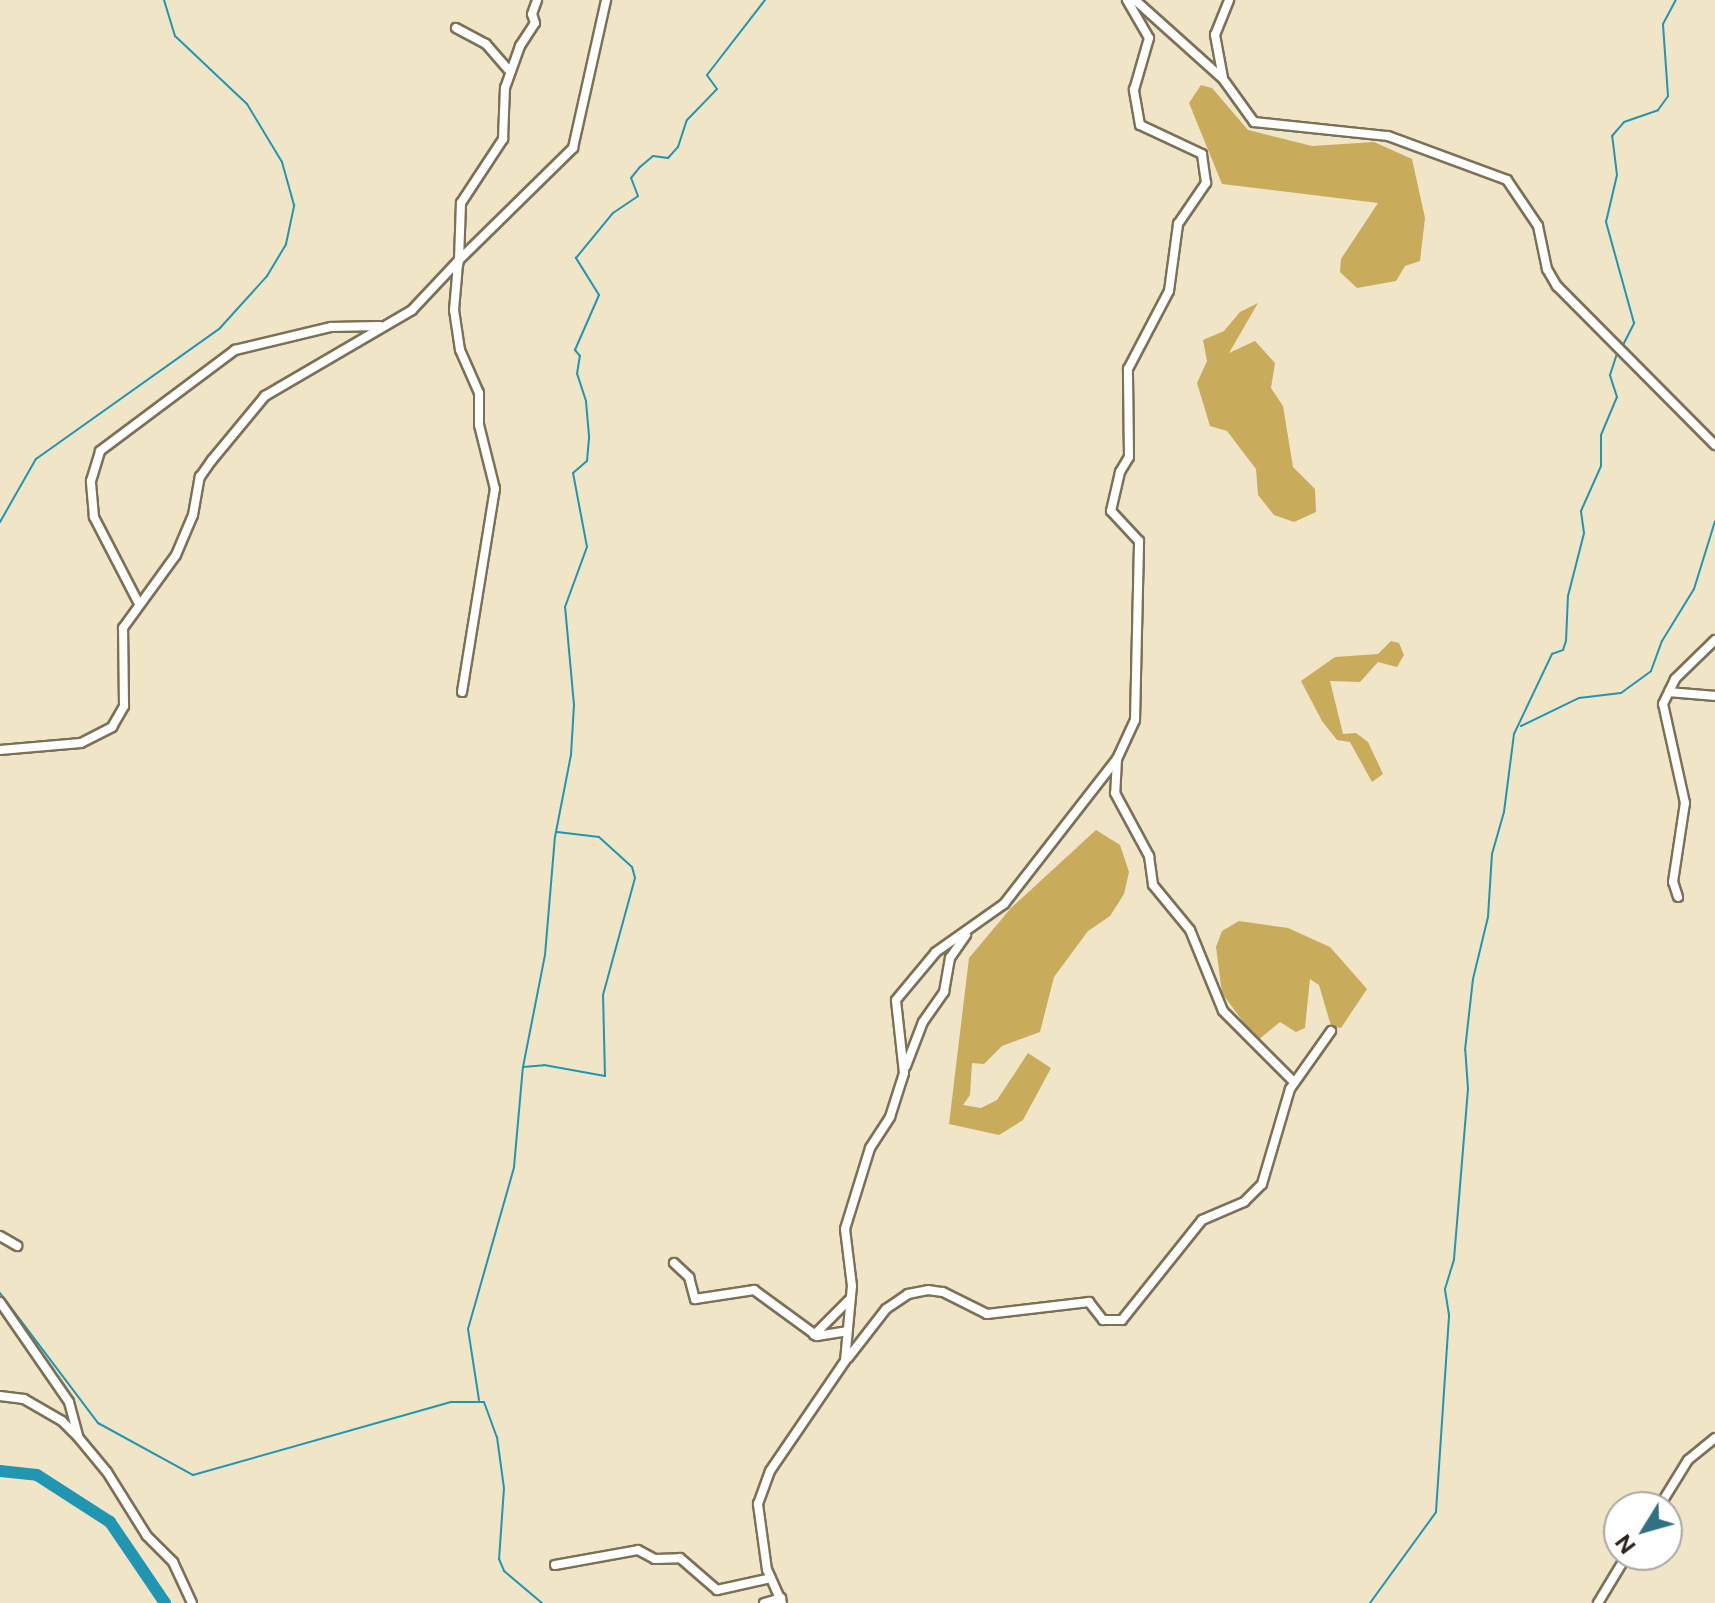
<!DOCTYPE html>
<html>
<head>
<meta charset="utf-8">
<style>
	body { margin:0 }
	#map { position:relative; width:1715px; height:1603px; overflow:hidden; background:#f0e5c7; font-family:"Public Sans",sans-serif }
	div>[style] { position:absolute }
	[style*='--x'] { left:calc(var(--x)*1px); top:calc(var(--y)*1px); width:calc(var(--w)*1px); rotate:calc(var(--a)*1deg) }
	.forest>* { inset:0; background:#c8ab5b }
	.stream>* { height:2px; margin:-1px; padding:0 1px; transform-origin:1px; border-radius:1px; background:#2096b2 }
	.river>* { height:12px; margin:-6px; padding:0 6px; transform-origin:6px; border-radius:6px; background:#2096b2 }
	.roads { filter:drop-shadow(2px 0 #7b7156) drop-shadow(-2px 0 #7b7156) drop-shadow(0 2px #7b7156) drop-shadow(0 -2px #7b7156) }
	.minor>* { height:8px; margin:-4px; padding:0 4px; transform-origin:4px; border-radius:4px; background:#fff }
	span { translate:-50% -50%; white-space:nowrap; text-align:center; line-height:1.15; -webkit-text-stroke:8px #fff; paint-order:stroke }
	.north { position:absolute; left:1603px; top:1491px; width:80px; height:80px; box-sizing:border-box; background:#fff; border:2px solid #aaa8a4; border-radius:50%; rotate:233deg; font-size:22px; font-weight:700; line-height:32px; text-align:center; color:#2b261b }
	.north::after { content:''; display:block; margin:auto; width:28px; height:36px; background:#307284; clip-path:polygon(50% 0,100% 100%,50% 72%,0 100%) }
</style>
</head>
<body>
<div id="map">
	<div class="forest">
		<i style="clip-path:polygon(1201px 85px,1212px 88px,1248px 130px,1312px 146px,1374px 142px,1412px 159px,1425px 218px,1420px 261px,1405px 266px,1396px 281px,1357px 288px,1340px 272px,1341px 259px,1378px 203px,1222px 184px,1189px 103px)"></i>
		<i style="clip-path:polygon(1258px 303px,1229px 353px,1255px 341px,1275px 363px,1271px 388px,1283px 406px,1293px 467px,1315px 489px,1316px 512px,1294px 522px,1274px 515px,1258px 495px,1256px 469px,1227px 431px,1210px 426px,1197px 383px,1207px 361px,1203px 340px,1224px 331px,1240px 312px)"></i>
		<i style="clip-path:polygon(1391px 641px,1399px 643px,1404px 655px,1397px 667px,1378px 662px,1360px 682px,1330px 681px,1343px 734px,1356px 733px,1368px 742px,1383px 774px,1372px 782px,1350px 742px,1337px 740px,1322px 721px,1301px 681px,1335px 657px,1378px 654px)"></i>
		<i style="clip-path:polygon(1096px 830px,1120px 845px,1129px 872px,1124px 894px,1110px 916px,1088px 931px,1054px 977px,1040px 1032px,1002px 1046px,984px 1064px,972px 1063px,970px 1095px,963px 1105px,981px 1108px,997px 1100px,1028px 1053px,1051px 1068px,1023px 1120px,999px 1135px,949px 1124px,969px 958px,1011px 908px)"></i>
		<i style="clip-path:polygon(1239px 921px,1288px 928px,1330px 947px,1367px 989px,1341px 1028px,1331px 1026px,1319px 985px,1310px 979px,1305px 1028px,1296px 1032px,1280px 1022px,1257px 1041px,1222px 993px,1216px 947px,1222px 931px)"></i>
	</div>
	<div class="stream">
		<i style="--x:1623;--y:345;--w:25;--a:-63"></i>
		<i style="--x:1634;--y:323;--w:105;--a:-105.5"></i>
		<i style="--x:1606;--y:222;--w:48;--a:-76.8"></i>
		<i style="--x:1617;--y:175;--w:39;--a:-97"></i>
		<i style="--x:1612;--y:136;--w:18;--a:-49"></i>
		<i style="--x:1624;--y:122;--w:36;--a:-19"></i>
		<i style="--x:1658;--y:110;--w:17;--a:-54"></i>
		<i style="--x:1668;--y:96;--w:72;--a:-94"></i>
		<i style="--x:1663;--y:24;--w:27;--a:-62"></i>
		<i style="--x:0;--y:522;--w:73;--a:-60.3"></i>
		<i style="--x:36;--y:459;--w:226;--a:-35.4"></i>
		<i style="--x:220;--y:328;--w:70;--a:-47.9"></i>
		<i style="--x:267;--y:276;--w:37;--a:-59"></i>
		<i style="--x:286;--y:244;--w:40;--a:-78"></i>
		<i style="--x:294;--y:205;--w:45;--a:-105.6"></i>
		<i style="--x:282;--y:162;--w:68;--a:-121.1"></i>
		<i style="--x:247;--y:104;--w:99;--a:-136.6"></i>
		<i style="--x:175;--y:36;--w:38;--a:-107"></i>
		<i style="--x:1521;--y:726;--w:64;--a:-25.8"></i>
		<i style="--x:1579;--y:698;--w:42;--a:-6.8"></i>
		<i style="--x:1621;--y:693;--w:37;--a:-36"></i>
		<i style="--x:1651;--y:671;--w:32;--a:-70"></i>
		<i style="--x:1662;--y:641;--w:61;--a:-58.4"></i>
		<i style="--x:1694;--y:589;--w:71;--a:-72.8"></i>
		<i style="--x:523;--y:1067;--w:21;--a:-5"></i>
		<i style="--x:544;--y:1065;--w:62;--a:10.2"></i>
		<i style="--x:605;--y:1076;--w:81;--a:-91.4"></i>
		<i style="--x:603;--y:995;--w:121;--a:-74.7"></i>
		<i style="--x:635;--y:878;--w:11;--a:-105"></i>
		<i style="--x:632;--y:867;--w:45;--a:-137.7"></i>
		<i style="--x:599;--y:837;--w:42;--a:-173.2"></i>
		<i style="--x:0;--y:1293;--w:163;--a:53"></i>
		<i style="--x:98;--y:1423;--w:108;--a:28.7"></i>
		<i style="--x:193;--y:1475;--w:268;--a:-15.8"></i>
		<i style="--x:451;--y:1402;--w:33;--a:0"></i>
		<i style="--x:484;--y:1402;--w:37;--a:70"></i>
		<i style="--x:497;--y:1437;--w:51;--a:82.2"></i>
		<i style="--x:504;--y:1488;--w:71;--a:94"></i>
		<i style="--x:499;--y:1559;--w:13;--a:67"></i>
		<i style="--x:504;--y:1571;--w:50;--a:40.1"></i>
		<i style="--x:479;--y:1400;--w:72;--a:-98.8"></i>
		<i style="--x:468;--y:1329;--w:168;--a:-74.1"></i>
		<i style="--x:514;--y:1167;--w:100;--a:-84.9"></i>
		<i style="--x:523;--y:1067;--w:114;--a:-78.9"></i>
		<i style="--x:545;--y:955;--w:118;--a:-85.2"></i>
		<i style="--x:555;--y:837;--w:84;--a:-79"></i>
		<i style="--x:571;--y:755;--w:50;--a:-86.6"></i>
		<i style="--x:574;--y:705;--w:98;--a:-95.2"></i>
		<i style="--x:565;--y:607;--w:64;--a:-69.9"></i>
		<i style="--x:587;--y:547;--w:75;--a:-100.7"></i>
		<i style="--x:573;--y:473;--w:18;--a:-41"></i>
		<i style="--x:587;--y:461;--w:25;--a:-85"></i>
		<i style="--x:589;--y:436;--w:35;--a:-95"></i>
		<i style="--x:586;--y:401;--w:28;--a:-108"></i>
		<i style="--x:577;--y:374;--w:18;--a:-81"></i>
		<i style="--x:580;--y:356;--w:8;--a:-130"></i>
		<i style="--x:575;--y:350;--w:60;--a:-66.4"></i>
		<i style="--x:599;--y:295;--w:44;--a:-121.9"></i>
		<i style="--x:576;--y:258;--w:58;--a:-50.6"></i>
		<i style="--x:613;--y:213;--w:30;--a:-34"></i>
		<i style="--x:638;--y:196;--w:19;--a:-111"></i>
		<i style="--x:631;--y:178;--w:14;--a:-51"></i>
		<i style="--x:640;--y:167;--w:17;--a:-40"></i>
		<i style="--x:653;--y:156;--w:15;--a:8"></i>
		<i style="--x:668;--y:158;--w:15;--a:-48"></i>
		<i style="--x:678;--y:147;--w:28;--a:-72"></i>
		<i style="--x:687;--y:120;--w:43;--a:-45.9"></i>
		<i style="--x:717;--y:89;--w:17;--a:-126"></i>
		<i style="--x:707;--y:75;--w:95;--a:-52.3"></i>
		<i style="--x:1370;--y:1603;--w:112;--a:-54"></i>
		<i style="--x:1436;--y:1512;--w:197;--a:-86.2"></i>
		<i style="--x:1449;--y:1315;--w:26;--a:-99"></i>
		<i style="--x:1445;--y:1289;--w:31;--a:-73"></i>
		<i style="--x:1454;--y:1259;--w:171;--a:-85.3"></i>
		<i style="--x:1468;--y:1089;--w:39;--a:-94"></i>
		<i style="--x:1465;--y:1050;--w:71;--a:-83.6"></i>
		<i style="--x:1473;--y:979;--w:64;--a:-76.4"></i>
		<i style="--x:1488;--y:917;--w:63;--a:-86.4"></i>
		<i style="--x:1492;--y:854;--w:44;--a:-74.1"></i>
		<i style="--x:1504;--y:812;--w:79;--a:-82.7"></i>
		<i style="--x:1514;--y:734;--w:89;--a:-64.6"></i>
		<i style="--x:1552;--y:654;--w:12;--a:-20"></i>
		<i style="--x:1563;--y:650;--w:9;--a:-72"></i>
		<i style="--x:1566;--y:641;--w:45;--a:-87.5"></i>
		<i style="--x:1568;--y:596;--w:65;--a:-75.7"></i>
		<i style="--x:1584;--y:533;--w:22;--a:-98"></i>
		<i style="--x:1581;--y:511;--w:49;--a:-66"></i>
		<i style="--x:1601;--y:466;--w:31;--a:-90"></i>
		<i style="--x:1601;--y:435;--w:41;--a:-67.2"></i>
		<i style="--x:1617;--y:397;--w:23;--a:-108"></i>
		<i style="--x:1610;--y:375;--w:22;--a:-72"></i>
	</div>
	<div class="river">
		<i style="--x:0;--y:1471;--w:37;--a:6"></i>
		<i style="--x:37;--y:1475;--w:87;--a:32.8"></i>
		<i style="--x:110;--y:1522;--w:98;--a:55.8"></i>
	</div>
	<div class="roads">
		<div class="minor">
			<i style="--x:1135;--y:0;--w:118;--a:41.9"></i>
			<i style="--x:1223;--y:79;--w:53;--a:54.2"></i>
			<i style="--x:1254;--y:122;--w:135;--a:6"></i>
			<i style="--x:1388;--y:136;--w:127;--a:20.3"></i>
			<i style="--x:1507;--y:180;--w:55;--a:56"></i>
			<i style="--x:1538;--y:226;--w:44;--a:78.2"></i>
			<i style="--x:1547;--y:269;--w:20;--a:60"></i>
			<i style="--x:1557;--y:286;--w:224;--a:45.2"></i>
			<i style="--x:456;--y:28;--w:34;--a:28"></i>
			<i style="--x:486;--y:44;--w:37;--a:49"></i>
			<i style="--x:1223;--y:78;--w:44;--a:-100.5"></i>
			<i style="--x:1215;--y:35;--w:38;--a:-68"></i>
			<i style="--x:138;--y:602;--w:96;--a:-117.4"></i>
			<i style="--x:94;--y:517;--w:36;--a:-95"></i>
			<i style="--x:91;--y:481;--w:31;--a:-73"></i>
			<i style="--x:100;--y:451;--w:169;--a:-36.8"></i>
			<i style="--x:235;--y:350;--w:99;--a:-13.5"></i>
			<i style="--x:331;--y:327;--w:49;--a:-1.2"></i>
			<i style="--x:462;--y:692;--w:206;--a:-80.8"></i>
			<i style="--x:495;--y:489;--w:66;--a:-104"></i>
			<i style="--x:479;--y:425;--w:32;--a:-90"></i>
			<i style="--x:479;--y:393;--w:47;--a:-113.8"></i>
			<i style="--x:460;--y:350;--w:40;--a:-98.5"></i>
			<i style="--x:454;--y:310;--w:38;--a:-85"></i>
			<i style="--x:457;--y:272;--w:12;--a:-81"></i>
			<i style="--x:459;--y:260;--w:160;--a:-44.5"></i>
			<i style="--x:573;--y:148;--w:152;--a:-77.4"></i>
			<i style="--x:1669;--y:692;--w:46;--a:5"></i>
			<i style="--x:0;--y:750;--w:81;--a:-4.9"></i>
			<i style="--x:81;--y:743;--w:35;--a:-27"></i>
			<i style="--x:112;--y:727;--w:24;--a:-60"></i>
			<i style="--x:124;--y:706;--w:78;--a:-90.7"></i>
			<i style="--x:123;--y:628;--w:90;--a:-54"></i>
			<i style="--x:176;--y:555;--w:43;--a:-67"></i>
			<i style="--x:193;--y:515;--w:39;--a:-80"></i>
			<i style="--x:200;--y:477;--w:21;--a:-55"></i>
			<i style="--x:212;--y:460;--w:83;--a:-50.4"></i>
			<i style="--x:265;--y:396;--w:170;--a:-30.3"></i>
			<i style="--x:412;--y:310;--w:69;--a:-46.8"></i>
			<i style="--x:459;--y:260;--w:57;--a:-88"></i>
			<i style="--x:461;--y:203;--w:77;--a:-56.7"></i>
			<i style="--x:503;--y:139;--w:51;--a:-87.8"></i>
			<i style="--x:505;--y:88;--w:45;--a:-70.3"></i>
			<i style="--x:520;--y:46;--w:27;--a:-57"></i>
			<i style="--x:535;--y:23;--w:9;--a:-108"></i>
			<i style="--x:532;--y:14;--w:15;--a:-70"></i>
			<i style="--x:1117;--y:759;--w:34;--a:93"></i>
			<i style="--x:1115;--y:793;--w:72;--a:61.6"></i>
			<i style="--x:1149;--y:856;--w:29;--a:82"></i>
			<i style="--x:1153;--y:885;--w:58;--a:50.6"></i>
			<i style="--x:1190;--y:930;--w:87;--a:67.8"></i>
			<i style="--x:1223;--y:1011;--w:100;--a:45"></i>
			<i style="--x:1678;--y:897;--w:16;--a:-108"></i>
			<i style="--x:1673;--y:882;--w:80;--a:-81.4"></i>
			<i style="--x:1685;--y:803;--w:101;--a:-102.5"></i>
			<i style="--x:1663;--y:704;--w:28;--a:-64"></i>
			<i style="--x:1675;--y:679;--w:56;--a:-44.3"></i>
			<i style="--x:906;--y:1066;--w:47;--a:-68.9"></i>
			<i style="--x:923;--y:1022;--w:37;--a:-55"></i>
			<i style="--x:944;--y:992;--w:35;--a:-80"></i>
			<i style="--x:950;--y:958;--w:28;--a:-55"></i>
			<i style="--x:0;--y:1236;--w:20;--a:30"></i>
			<i style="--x:674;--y:1263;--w:21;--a:43"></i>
			<i style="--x:689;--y:1277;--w:23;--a:75"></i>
			<i style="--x:695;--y:1299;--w:60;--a:-8.7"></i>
			<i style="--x:754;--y:1290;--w:78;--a:36.1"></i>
			<i style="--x:817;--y:1336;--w:30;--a:-9"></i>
			<i style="--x:0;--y:1302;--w:121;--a:55.4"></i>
			<i style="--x:69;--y:1402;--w:35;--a:75"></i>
			<i style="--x:814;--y:1335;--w:51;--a:-45"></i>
			<i style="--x:848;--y:1358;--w:62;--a:-52.2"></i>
			<i style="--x:886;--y:1309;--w:27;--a:-34"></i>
			<i style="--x:908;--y:1294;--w:20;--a:-11"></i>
			<i style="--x:928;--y:1290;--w:15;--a:8"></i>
			<i style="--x:943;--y:1292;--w:49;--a:26.6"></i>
			<i style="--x:987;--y:1314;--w:103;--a:-6.7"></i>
			<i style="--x:1089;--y:1302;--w:23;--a:52"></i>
			<i style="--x:1103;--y:1320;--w:19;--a:0"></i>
			<i style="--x:1122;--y:1320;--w:128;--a:-51.3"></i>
			<i style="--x:1202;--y:1220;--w:46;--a:-23.2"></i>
			<i style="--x:1244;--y:1202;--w:25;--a:-45"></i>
			<i style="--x:1262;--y:1184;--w:99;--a:-73.6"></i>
			<i style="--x:1290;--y:1089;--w:71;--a:-54.7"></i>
			<i style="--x:0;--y:1396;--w:24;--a:7"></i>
			<i style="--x:24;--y:1399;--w:44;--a:30.1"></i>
			<i style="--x:62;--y:1421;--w:23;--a:45"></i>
			<i style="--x:78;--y:1437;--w:45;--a:50.4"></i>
			<i style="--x:107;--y:1472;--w:75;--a:58"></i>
			<i style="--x:147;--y:1536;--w:37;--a:45"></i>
			<i style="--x:173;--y:1562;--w:45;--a:65.1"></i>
			<i style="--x:1659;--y:1507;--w:55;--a:-58.3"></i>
			<i style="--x:1688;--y:1460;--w:35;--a:-39"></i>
			<i style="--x:555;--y:1565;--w:84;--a:-10.2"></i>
			<i style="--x:638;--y:1550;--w:19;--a:28"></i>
			<i style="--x:655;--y:1559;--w:25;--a:-2"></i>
			<i style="--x:680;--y:1558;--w:49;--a:40.9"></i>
			<i style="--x:717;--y:1590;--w:55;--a:-12.5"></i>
			<i style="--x:764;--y:1603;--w:18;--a:-16"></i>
			<i style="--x:782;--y:1603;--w:36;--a:-114"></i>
			<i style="--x:767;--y:1570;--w:67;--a:-97.8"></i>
			<i style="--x:758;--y:1504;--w:35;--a:-70"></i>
			<i style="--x:770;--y:1471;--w:133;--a:-55.7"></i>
			<i style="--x:845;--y:1361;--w:75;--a:-84.7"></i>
			<i style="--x:852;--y:1286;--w:57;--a:-97"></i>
			<i style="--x:845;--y:1229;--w:85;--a:-72.8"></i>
			<i style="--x:870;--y:1148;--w:37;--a:-57"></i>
			<i style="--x:890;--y:1117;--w:46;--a:-72.3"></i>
			<i style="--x:904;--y:1073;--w:73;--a:-96.3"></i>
			<i style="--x:896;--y:1000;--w:62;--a:-50.2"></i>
			<i style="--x:936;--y:952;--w:83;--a:-35.2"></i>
			<i style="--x:1004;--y:904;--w:184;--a:-52.1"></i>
			<i style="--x:1117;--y:759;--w:43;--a:-65.2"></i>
			<i style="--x:1135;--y:720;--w:179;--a:-88.7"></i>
			<i style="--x:1139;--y:541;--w:41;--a:-133"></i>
			<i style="--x:1111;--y:511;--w:40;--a:-77"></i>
			<i style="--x:1120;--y:472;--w:17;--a:-59"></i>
			<i style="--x:1129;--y:457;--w:88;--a:-90.7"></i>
			<i style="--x:1128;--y:369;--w:88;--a:-62.3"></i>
			<i style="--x:1169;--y:291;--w:68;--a:-82.3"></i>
			<i style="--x:1178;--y:224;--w:50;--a:-55.7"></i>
			<i style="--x:1206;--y:183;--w:29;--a:-98"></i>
			<i style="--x:1202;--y:154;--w:68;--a:-154.9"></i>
			<i style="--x:1140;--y:125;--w:36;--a:-100"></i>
			<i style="--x:1134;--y:90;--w:54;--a:-73.9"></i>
			<i style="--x:1149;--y:38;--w:44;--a:-120.1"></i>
			<i style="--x:1598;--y:1603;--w:56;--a:-58.9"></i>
		</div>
	</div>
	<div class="north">N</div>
</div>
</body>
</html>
